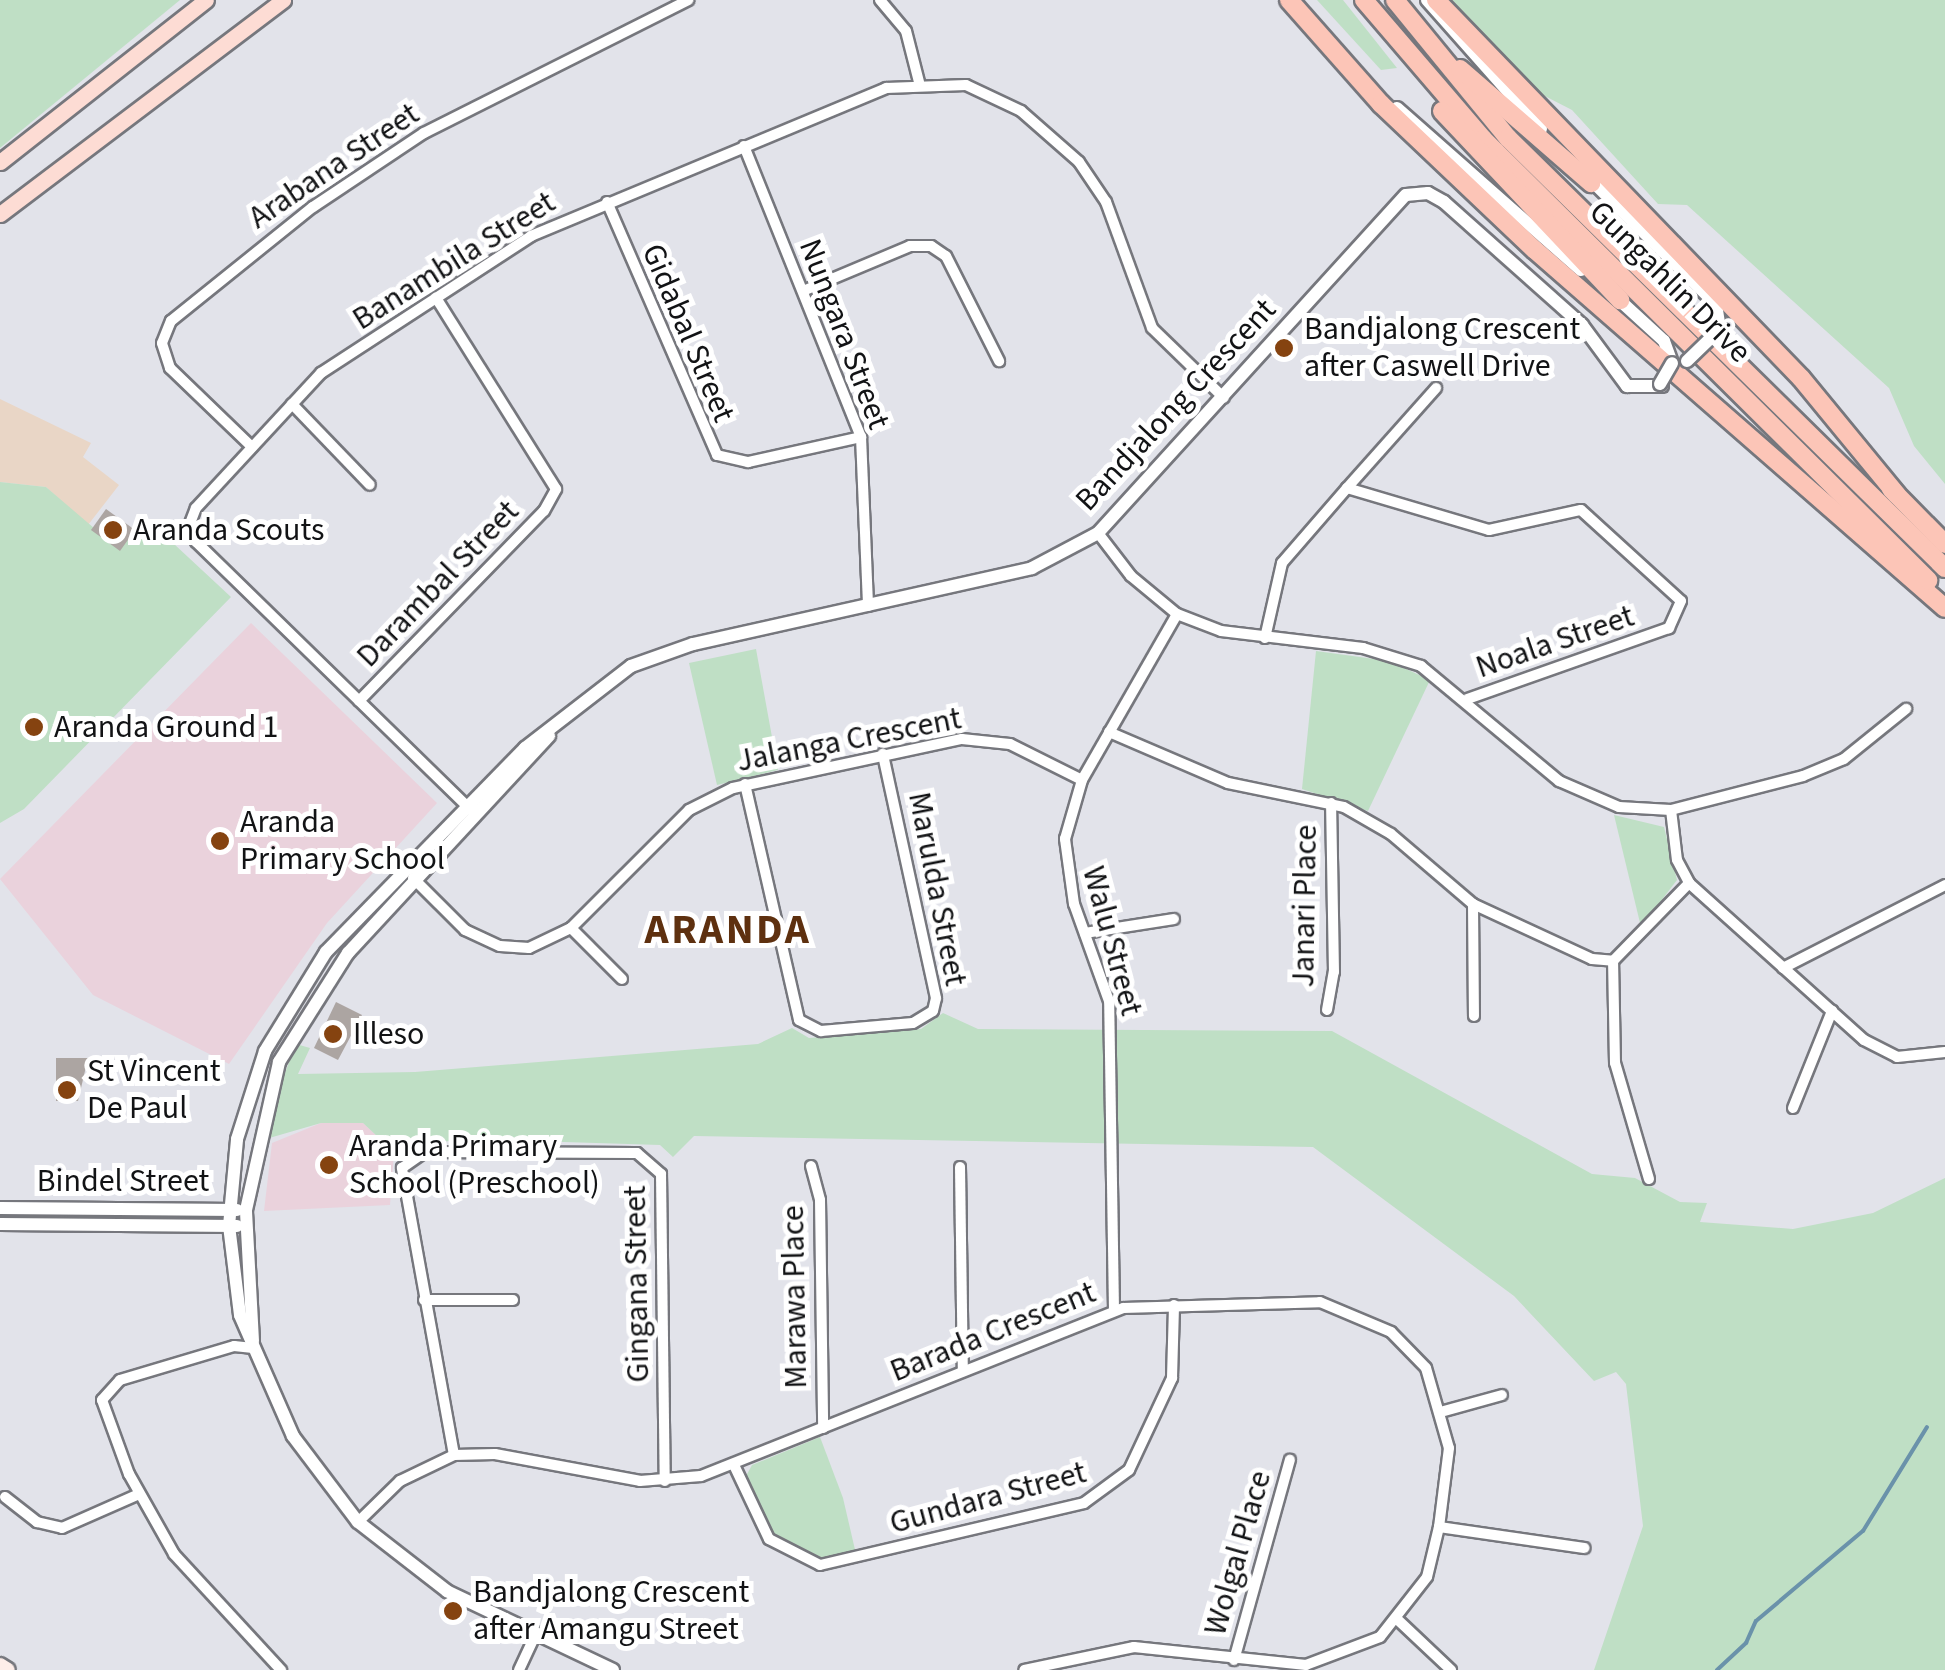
<!DOCTYPE html>
<html>
<head>
<meta charset="utf-8">
<style>
	body { margin:0 }
	#map { position:relative; width:1945px; height:1670px; overflow:hidden; background:#e2e3ea; font-family:"Source Sans 3",sans-serif }
	div>[style] { position:absolute }
	[style*='--x'] { left:calc(var(--x)*1px); top:calc(var(--y)*1px); width:calc(var(--w)*1px); rotate:calc(var(--a)*1deg) }
	.commercial>* { inset:0; background:#e9d6c6 }
	.education>* { inset:0; background:#ead2dc }
	.green>* { inset:0; background:#bfdfc5 }
	.stream>* { height:4px; margin:-2px; padding:0 2px; transform-origin:2px; border-radius:2px; background:#6a92aa }
	.building>* { inset:0; background:#aca5a2 }
	.roads { filter:drop-shadow(2px 0 #76777d) drop-shadow(-2px 0 #76777d) drop-shadow(0 2px #76777d) drop-shadow(0 -2px #76777d) }
	.minor>* { height:10px; margin:-5px; padding:0 5px; transform-origin:5px; border-radius:5px; background:#fff }
	.tertiary>* { height:12px; margin:-6px; padding:0 6px; transform-origin:6px; border-radius:6px; background:#fff }
	.secondary>* { height:14px; margin:-7px; padding:0 7px; transform-origin:7px; border-radius:7px; background:#feeee9 }
	.primary>* { height:15px; margin:-7.5px; padding:0 7.5px; transform-origin:7.5px; border-radius:7.5px; background:#fddcd4 }
	.motorway>* { height:18px; margin:-9px; padding:0 9px; transform-origin:9px; border-radius:9px; background:#fcc5b7 }
	.bridges { filter:drop-shadow(2px 0 #76777d) drop-shadow(-2px 0 #76777d) drop-shadow(0 2px #76777d) drop-shadow(0 -2px #76777d) }
	.tertiary-bridge>* { height:12px; margin:-6px; padding:0 6px; transform-origin:6px; border-radius:6px; background:#fff }
	.dots>* { width:28px; height:28px; translate:-50% -50%; box-sizing:border-box; border:5px solid #fff; border-radius:50% }
	span { translate:-50% -50%; white-space:nowrap; text-align:center; line-height:1.15; -webkit-text-stroke:10px #fff; paint-order:stroke }
	.street-label { font-size:32px; color:#121315 }
	.poi-label { font-size:32px; color:#121315 }
	.left { translate:0 -50%; text-align:left }
	.district-label { font-size:42px; color:#5e300f; font-weight:700; letter-spacing:2.5px }
</style>
</head>
<body>
<div id="map">
	<div class="commercial">
		<i style="clip-path:polygon(0 399px,91px 443px,83px 457px,119px 485px,88px 525px,46px 487px,0 482px)"></i>
	</div>
	<div class="education">
		<i style="clip-path:polygon(251px 623px,437px 803px,327px 923px,229px 1064px,93px 995px,0 879px)"></i>
		<i style="clip-path:polygon(321px 1123px,363px 1123px,394px 1152px,390px 1205px,264px 1211px,272px 1143px)"></i>
	</div>
	<div class="green">
		<i style="clip-path:polygon(0 0,180px 0,0 148px)"></i>
		<i style="clip-path:polygon(1317px 0,1343px 0,1397px 68px,1381px 70px)"></i>
		<i style="clip-path:polygon(1452px 0,1945px 0,1945px 484px,1914px 446px,1889px 388px,1687px 205px,1658px 204px,1572px 110px,1537px 92px)"></i>
		<i style="clip-path:polygon(0 482px,46px 487px,115px 546px,145px 517px,231px 597px,24px 809px,0 823px)"></i>
		<i style="clip-path:polygon(756px 649px,778px 770px,717px 785px,689px 663px)"></i>
		<i style="clip-path:polygon(1316px 651px,1389px 661px,1430px 680px,1368px 811px,1302px 789px)"></i>
		<i style="clip-path:polygon(1614px 815px,1664px 827px,1677px 880px,1641px 927px)"></i>
		<i style="clip-path:polygon(943px 1013px,978px 1029px,1332px 1031px,1592px 1174px,1635px 1178px,1680px 1202px,1707px 1203px,1700px 1222px,1793px 1229px,1873px 1213px,1945px 1178px,1945px 1670px,1594px 1670px,1643px 1526px,1626px 1384px,1616px 1372px,1594px 1381px,1514px 1296px,1313px 1147px,694px 1136px,673px 1157px,660px 1145px,500px 1140px,413px 1142px,394px 1152px,363px 1123px,321px 1123px,259px 1141px,296px 1044px,310px 1048px,298px 1074px,415px 1072px,758px 1044px,792px 1028px,809px 1038px,921px 1029px)"></i>
		<i style="clip-path:polygon(820px 1437px,843px 1498px,856px 1554px,819px 1559px,777px 1540px,746px 1476px,752px 1465px)"></i>
	</div>
	<div class="stream">
		<i style="--x:1717;--y:1670;--w:40;--a:-43"></i>
		<i style="--x:1746;--y:1643;--w:24;--a:-66"></i>
		<i style="--x:1756;--y:1621;--w:140;--a:-40.1"></i>
		<i style="--x:1863;--y:1531;--w:122;--a:-58.4"></i>
	</div>
	<div class="building">
		<i style="clip-path:polygon(106px 509px,135px 530px,120px 551px,91px 530px)"></i>
		<i style="clip-path:polygon(336px 1002px,362px 1015px,338px 1060px,314px 1048px)"></i>
		<i style="clip-path:polygon(56px 1058px,88px 1058px,78px 1101px,56px 1101px)"></i>
	</div>
	<div class="roads">
		<div class="minor">
			<i style="--x:880;--y:0;--w:40;--a:50"></i>
			<i style="--x:906;--y:31;--w:53;--a:75.7"></i>
			<i style="--x:744;--y:146;--w:314;--a:68.1"></i>
			<i style="--x:861;--y:437;--w:169;--a:87.6"></i>
			<i style="--x:607;--y:202;--w:276;--a:66.5"></i>
			<i style="--x:717;--y:455;--w:32;--a:13"></i>
			<i style="--x:748;--y:462;--w:116;--a:-12.5"></i>
			<i style="--x:803;--y:291;--w:116;--a:-22.8"></i>
			<i style="--x:910;--y:246;--w:21;--a:0"></i>
			<i style="--x:931;--y:246;--w:18;--a:34"></i>
			<i style="--x:946;--y:256;--w:118;--a:63.2"></i>
			<i style="--x:292;--y:404;--w:112;--a:46.1"></i>
			<i style="--x:252;--y:447;--w:114;--a:-136.1"></i>
			<i style="--x:170;--y:368;--w:26;--a:-108"></i>
			<i style="--x:162;--y:343;--w:24;--a:-68"></i>
			<i style="--x:171;--y:321;--w:182;--a:-38.8"></i>
			<i style="--x:313;--y:207;--w:133;--a:-33.7"></i>
			<i style="--x:424;--y:133;--w:296;--a:-26.7"></i>
			<i style="--x:1347;--y:488;--w:134;--a:-48.3"></i>
			<i style="--x:1098;--y:533;--w:54;--a:52.5"></i>
			<i style="--x:1131;--y:576;--w:60;--a:39.6"></i>
			<i style="--x:1177;--y:614;--w:47;--a:21.1"></i>
			<i style="--x:1221;--y:631;--w:143;--a:6.8"></i>
			<i style="--x:1363;--y:648;--w:61;--a:17.2"></i>
			<i style="--x:1421;--y:666;--w:180;--a:39.8"></i>
			<i style="--x:1559;--y:781;--w:65;--a:23.4"></i>
			<i style="--x:1619;--y:807;--w:52;--a:3.3"></i>
			<i style="--x:1671;--y:810;--w:136;--a:-14.4"></i>
			<i style="--x:1803;--y:776;--w:44;--a:-22.5"></i>
			<i style="--x:1844;--y:759;--w:80;--a:-38.9"></i>
			<i style="--x:1265;--y:638;--w:77;--a:-77.2"></i>
			<i style="--x:1282;--y:563;--w:99;--a:-49.1"></i>
			<i style="--x:1347;--y:488;--w:148;--a:16.5"></i>
			<i style="--x:1489;--y:530;--w:94;--a:-12.3"></i>
			<i style="--x:1581;--y:510;--w:135;--a:42.3"></i>
			<i style="--x:1681;--y:601;--w:30;--a:114"></i>
			<i style="--x:1669;--y:628;--w:214;--a:160.6"></i>
			<i style="--x:359;--y:701;--w:265;--a:-45.8"></i>
			<i style="--x:544;--y:511;--w:25;--a:-61"></i>
			<i style="--x:556;--y:489;--w:226;--a:-122.1"></i>
			<i style="--x:1109;--y:732;--w:129;--a:23.2"></i>
			<i style="--x:1228;--y:783;--w:118;--a:11.7"></i>
			<i style="--x:1344;--y:807;--w:54;--a:29.9"></i>
			<i style="--x:1391;--y:834;--w:108;--a:40.5"></i>
			<i style="--x:1473;--y:904;--w:131;--a:24.8"></i>
			<i style="--x:1592;--y:959;--w:21;--a:5"></i>
			<i style="--x:745;--y:784;--w:242;--a:77.1"></i>
			<i style="--x:799;--y:1020;--w:25;--a:27"></i>
			<i style="--x:821;--y:1031;--w:92;--a:-5"></i>
			<i style="--x:913;--y:1023;--w:23;--a:-31"></i>
			<i style="--x:933;--y:1011;--w:13;--a:-77"></i>
			<i style="--x:936;--y:998;--w:250;--a:-102.3"></i>
			<i style="--x:471;--y:810;--w:384;--a:-135.7"></i>
			<i style="--x:196;--y:542;--w:17;--a:-114"></i>
			<i style="--x:189;--y:526;--w:19;--a:-69"></i>
			<i style="--x:196;--y:508;--w:184;--a:-47.2"></i>
			<i style="--x:321;--y:373;--w:251;--a:-33.1"></i>
			<i style="--x:531;--y:236;--w:385;--a:-22.6"></i>
			<i style="--x:886;--y:88;--w:80;--a:-2.1"></i>
			<i style="--x:966;--y:85;--w:61;--a:25.3"></i>
			<i style="--x:1021;--y:111;--w:77;--a:41.3"></i>
			<i style="--x:1079;--y:162;--w:48;--a:56"></i>
			<i style="--x:1106;--y:202;--w:134;--a:69.9"></i>
			<i style="--x:1152;--y:328;--w:100;--a:44.2"></i>
			<i style="--x:1671;--y:810;--w:50;--a:83.2"></i>
			<i style="--x:1677;--y:860;--w:26;--a:62"></i>
			<i style="--x:1689;--y:883;--w:235;--a:41.9"></i>
			<i style="--x:1864;--y:1040;--w:37;--a:27"></i>
			<i style="--x:1897;--y:1057;--w:48;--a:-5.9"></i>
			<i style="--x:413;--y:878;--w:74;--a:45"></i>
			<i style="--x:465;--y:930;--w:38;--a:25"></i>
			<i style="--x:500;--y:946;--w:29;--a:4"></i>
			<i style="--x:529;--y:948;--w:47;--a:-25.5"></i>
			<i style="--x:571;--y:928;--w:167;--a:-45"></i>
			<i style="--x:689;--y:810;--w:49;--a:-26.6"></i>
			<i style="--x:733;--y:788;--w:234;--a:-12.1"></i>
			<i style="--x:962;--y:739;--w:48;--a:5.9"></i>
			<i style="--x:1010;--y:744;--w:80;--a:26.6"></i>
			<i style="--x:1473;--y:904;--w:112;--a:89.5"></i>
			<i style="--x:571;--y:928;--w:72;--a:45"></i>
			<i style="--x:1085;--y:933;--w:90;--a:-8.9"></i>
			<i style="--x:1783;--y:968;--w:182;--a:-27.1"></i>
			<i style="--x:1327;--y:1010;--w:39;--a:-80"></i>
			<i style="--x:1334;--y:972;--w:169;--a:-91"></i>
			<i style="--x:1793;--y:1108;--w:105;--a:-68.1"></i>
			<i style="--x:811;--y:1166;--w:35;--a:75"></i>
			<i style="--x:820;--y:1200;--w:228;--a:89.2"></i>
			<i style="--x:960;--y:1167;--w:203;--a:89.2"></i>
			<i style="--x:1649;--y:1179;--w:121;--a:-106.3"></i>
			<i style="--x:1615;--y:1063;--w:102;--a:-91.1"></i>
			<i style="--x:1613;--y:961;--w:109;--a:-45.7"></i>
			<i style="--x:424;--y:1300;--w:89;--a:0"></i>
			<i style="--x:1114;--y:1310;--w:309;--a:-90.9"></i>
			<i style="--x:1109;--y:1001;--w:103;--a:-109.8"></i>
			<i style="--x:1074;--y:904;--w:66;--a:-97.9"></i>
			<i style="--x:1065;--y:839;--w:61;--a:-73.9"></i>
			<i style="--x:1082;--y:780;--w:191;--a:-60.2"></i>
			<i style="--x:253;--y:1348;--w:19;--a:-174"></i>
			<i style="--x:234;--y:1346;--w:119;--a:163.4"></i>
			<i style="--x:120;--y:1380;--w:27;--a:132"></i>
			<i style="--x:102;--y:1400;--w:79;--a:70"></i>
			<i style="--x:129;--y:1474;--w:92;--a:60.6"></i>
			<i style="--x:174;--y:1554;--w:158;--a:47.3"></i>
			<i style="--x:1444;--y:1411;--w:60;--a:-15.4"></i>
			<i style="--x:454;--y:1455;--w:292;--a:-100.3"></i>
			<i style="--x:402;--y:1168;--w:28;--a:-35"></i>
			<i style="--x:425;--y:1152;--w:212;--a:0.3"></i>
			<i style="--x:637;--y:1153;--w:32;--a:41"></i>
			<i style="--x:661;--y:1174;--w:307;--a:89.3"></i>
			<i style="--x:734;--y:1465;--w:82;--a:64.7"></i>
			<i style="--x:769;--y:1539;--w:57;--a:27"></i>
			<i style="--x:820;--y:1565;--w:271;--a:-13.2"></i>
			<i style="--x:1084;--y:1503;--w:56;--a:-36.3"></i>
			<i style="--x:1129;--y:1470;--w:102;--a:-64.9"></i>
			<i style="--x:1172;--y:1378;--w:73;--a:-88.4"></i>
			<i style="--x:5;--y:1497;--w:41;--a:38"></i>
			<i style="--x:37;--y:1522;--w:26;--a:13"></i>
			<i style="--x:62;--y:1528;--w:84;--a:-23.8"></i>
			<i style="--x:358;--y:1522;--w:59;--a:-44.3"></i>
			<i style="--x:400;--y:1481;--w:60;--a:-25.7"></i>
			<i style="--x:454;--y:1455;--w:41;--a:-1.4"></i>
			<i style="--x:495;--y:1454;--w:147;--a:10.5"></i>
			<i style="--x:640;--y:1481;--w:61;--a:-4.7"></i>
			<i style="--x:701;--y:1476;--w:454;--a:-21.7"></i>
			<i style="--x:1123;--y:1308;--w:197;--a:-1.7"></i>
			<i style="--x:1320;--y:1302;--w:77;--a:22.9"></i>
			<i style="--x:1391;--y:1332;--w:50;--a:45.8"></i>
			<i style="--x:1426;--y:1368;--w:83;--a:74"></i>
			<i style="--x:1449;--y:1448;--w:80;--a:97.2"></i>
			<i style="--x:1439;--y:1527;--w:51;--a:103.5"></i>
			<i style="--x:1427;--y:1577;--w:76;--a:128.1"></i>
			<i style="--x:1380;--y:1637;--w:79;--a:159.3"></i>
			<i style="--x:1306;--y:1665;--w:173;--a:-174"></i>
			<i style="--x:1134;--y:1647;--w:112;--a:168.2"></i>
			<i style="--x:1439;--y:1527;--w:147;--a:8.2"></i>
			<i style="--x:1398;--y:1620;--w:73;--a:43.3"></i>
			<i style="--x:1234;--y:1660;--w:208;--a:-74.4"></i>
			<i style="--x:519;--y:1670;--w:40;--a:-65"></i>
		</div>
		<div class="tertiary">
			<i style="--x:1427;--y:0;--w:172;--a:48.5"></i>
			<i style="--x:1397;--y:108;--w:245;--a:41.4"></i>
			<i style="--x:1586;--y:175;--w:183;--a:44.8"></i>
			<i style="--x:1716;--y:304;--w:25;--a:81"></i>
			<i style="--x:1616;--y:297;--w:65;--a:42.5"></i>
			<i style="--x:1664;--y:341;--w:23;--a:70"></i>
			<i style="--x:0;--y:1208;--w:237;--a:0.5"></i>
			<i style="--x:0;--y:1224;--w:237;--a:0.5"></i>
			<i style="--x:253;--y:1341;--w:131;--a:-93.1"></i>
			<i style="--x:246;--y:1210;--w:152;--a:-77.4"></i>
			<i style="--x:279;--y:1062;--w:129;--a:-57.7"></i>
			<i style="--x:348;--y:953;--w:296;--a:-47.2"></i>
			<i style="--x:613;--y:1670;--w:184;--a:-154.6"></i>
			<i style="--x:447;--y:1591;--w:113;--a:-142.2"></i>
			<i style="--x:358;--y:1522;--w:108;--a:-127.1"></i>
			<i style="--x:293;--y:1436;--w:132;--a:-113.7"></i>
			<i style="--x:240;--y:1315;--w:90;--a:-97"></i>
			<i style="--x:229;--y:1226;--w:87;--a:-84.7"></i>
			<i style="--x:237;--y:1139;--w:92;--a:-72.3"></i>
			<i style="--x:265;--y:1051;--w:116;--a:-58.4"></i>
			<i style="--x:326;--y:952;--w:285;--a:-45.7"></i>
			<i style="--x:525;--y:748;--w:134;--a:-37.7"></i>
			<i style="--x:631;--y:666;--w:66;--a:-19.5"></i>
			<i style="--x:693;--y:644;--w:347;--a:-12.6"></i>
			<i style="--x:1032;--y:568;--w:75;--a:-27.9"></i>
			<i style="--x:1098;--y:533;--w:457;--a:-47.7"></i>
			<i style="--x:1406;--y:195;--w:22;--a:-5"></i>
			<i style="--x:1428;--y:193;--w:18;--a:29"></i>
			<i style="--x:1444;--y:202;--w:185;--a:41.7"></i>
			<i style="--x:1582;--y:325;--w:76;--a:53.6"></i>
			<i style="--x:1627;--y:386;--w:35;--a:0"></i>
		</div>
		<div class="secondary">
			<i style="--x:0;--y:1665;--w:9;--a:32"></i>
		</div>
		<div class="primary">
			<i style="--x:0;--y:162;--w:262;--a:-38.2"></i>
			<i style="--x:0;--y:214;--w:355;--a:-37.1"></i>
		</div>
		<div class="motorway">
			<i style="--x:1289;--y:0;--w:139;--a:48.5"></i>
			<i style="--x:1381;--y:104;--w:212;--a:43.5"></i>
			<i style="--x:1535;--y:250;--w:544;--a:41.13"></i>
			<i style="--x:1364;--y:0;--w:183;--a:49.4"></i>
			<i style="--x:1483;--y:139;--w:627;--a:44.74"></i>
			<i style="--x:1395;--y:0;--w:178;--a:50.7"></i>
			<i style="--x:1508;--y:138;--w:613;--a:44.54"></i>
			<i style="--x:1436;--y:0;--w:525;--a:46"></i>
			<i style="--x:1801;--y:378;--w:151;--a:50.6"></i>
			<i style="--x:1460;--y:69;--w:174;--a:41"></i>
			<i style="--x:1442;--y:111;--w:260;--a:46.7"></i>
			<i style="--x:1891;--y:489;--w:77;--a:45.5"></i>
		</div>
	</div>
	<div class="bridges">
		<div class="tertiary-bridge">
			<i style="--x:1687;--y:361;--w:46;--a:-44.1"></i>
			<i style="--x:1660;--y:384;--w:24;--a:-60"></i>
		</div>
	</div>
	<div class="dots">
		<i style="left:1284px;top:348px;background:#854310"></i>
		<i style="left:113px;top:530px;background:#854310"></i>
		<i style="left:34px;top:727px;background:#854310"></i>
		<i style="left:220px;top:841px;background:#854310"></i>
		<i style="left:333px;top:1034px;background:#854310"></i>
		<i style="left:67px;top:1090px;background:#854310"></i>
		<i style="left:329px;top:1165px;background:#854310"></i>
		<i style="left:453px;top:1611px;background:#854310"></i>
	</div>
	<div class="street-label">
		<span style="left:334px;top:166px;rotate:-34deg">Arabana Street</span>
		<span style="left:454px;top:261px;rotate:-32deg">Banambila Street</span>
		<span style="left:1670px;top:282px;rotate:45deg">Gungahlin Drive</span>
		<span style="left:688px;top:333px;rotate:67deg">Gidabal Street</span>
		<span style="left:844px;top:334px;rotate:69deg">Nungara Street</span>
		<span style="left:1176px;top:405px;rotate:-47deg">Bandjalong Crescent</span>
		<span style="left:438px;top:584px;rotate:-46deg">Darambal Street</span>
		<span style="left:1555px;top:642px;rotate:-19deg">Noala Street</span>
		<span style="left:849px;top:740px;rotate:-11deg">Jalanga Crescent</span>
		<span style="left:937px;top:889px;rotate:79deg">Marulda Street</span>
		<span style="left:1305px;top:906px;rotate:-89deg">Janari Place</span>
		<span style="left:1112px;top:941px;rotate:75deg">Walu Street</span>
		<span style="left:123px;top:1181px">Bindel Street</span>
		<span style="left:637px;top:1284px;rotate:-91deg">Gingana Street</span>
		<span style="left:795px;top:1297px;rotate:-91deg">Marawa Place</span>
		<span style="left:993px;top:1332px;rotate:-22deg">Barada Crescent</span>
		<span style="left:988px;top:1498px;rotate:-15deg">Gundara Street</span>
		<span style="left:1238px;top:1553px;rotate:-74deg">Wolgal Place</span>
	</div>
	<div class="poi-label">
		<span class="left" style="left:1304px;top:348px">Bandjalong Crescent<br>after Caswell Drive</span>
		<span class="left" style="left:133px;top:530px">Aranda Scouts</span>
		<span class="left" style="left:54px;top:727px">Aranda Ground 1</span>
		<span class="left" style="left:240px;top:841px">Aranda<br>Primary School</span>
		<span class="left" style="left:353px;top:1034px">Illeso</span>
		<span class="left" style="left:87px;top:1090px">St Vincent<br>De Paul</span>
		<span class="left" style="left:349px;top:1165px">Aranda Primary<br>School (Preschool)</span>
		<span class="left" style="left:473px;top:1611px">Bandjalong Crescent<br>after Amangu Street</span>
	</div>
	<div class="district-label">
		<span style="left:728px;top:930px">ARANDA</span>
	</div>
</div>
</body>
</html>
